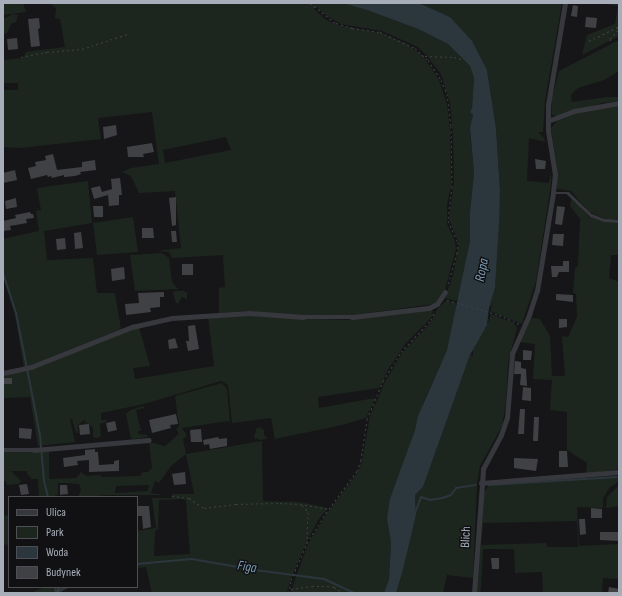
<!DOCTYPE html>
<html>
<head>
<meta charset="utf-8">
<style>
	body { margin:0 }
	#map { position:relative; width:622px; height:596px; overflow:hidden; background:#161618; font-family:"Sofia Sans Condensed",sans-serif }
	div>[style] { position:absolute }
	[style*='--x'] { left:calc(var(--x)*1px); top:calc(var(--y)*1px); width:calc(var(--w)*1px); rotate:calc(var(--a)*1deg) }
	.green>* { inset:0; background:#1d261e }
	.water>* { inset:0; background:#2b363d }
	.stream>* { height:2px; margin:-1px; padding:0 1px; transform-origin:1px; border-radius:1px; background:#2b363d }
	.building>* { inset:0; background:#404145 }
	.path>* { height:1px; margin-top:-0.5px; transform-origin:0; background:repeating-linear-gradient(90deg,#3c3f44 0 2px,transparent 0 5px) }
	.lane>* { height:2.5px; margin:-1.25px; padding:0 1.25px; transform-origin:1.25px; border-radius:1.25px; background:#36383d }
	.street>* { height:4.5px; margin:-2.25px; padding:0 2.25px; transform-origin:2.25px; border-radius:2.25px; background:#36383d }
	span { translate:-50% -50%; white-space:nowrap; text-align:center; line-height:1.15; -webkit-text-stroke:3px #111113; paint-order:stroke }
	.street-label { font-size:13px; color:#a7adb9 }
	.water-label { font-size:14px; color:#7b9db6; font-style:italic }
	.frame { position:absolute; inset:0; border:4px solid #a7adb9; pointer-events:none }
	.legend { position:absolute; left:8px; top:496px; width:130px; height:92px; box-sizing:border-box; background:#111113; border:1px solid #4d4f55; margin:0; padding:5px 7px; list-style:none; font-size:12px; color:#a7adb9 }
	.legend li { display:flex; align-items:center; gap:8px; height:20px }
	.legend b { width:20px; border:1px solid #4d4f55 }
</style>
</head>
<body>
<div id="map">
	<div class="green">
		<i style="clip-path:polygon(3px 3px,23px 3px,26px 12px,3px 15px)"></i>
		<i style="clip-path:polygon(evenodd,50px 3px,342px 3px,367px 10px,418px 29px,448px 44px,470px 66px,474px 78px,472px 108px,470px 112px,473px 115px,470px 132px,474px 173px,470px 212px,470px 241px,464px 275px,457px 301px,445px 298px,453px 275px,459px 244px,449px 219px,454px 182px,453px 135px,450px 103px,441px 74px,427px 56px,418px 47px,382px 31px,341px 24px,327px 16px,316px 7px,314px 9px,326px 20px,341px 26px,382px 33px,407px 44px,423px 56px,439px 80px,447px 104px,450px 131px,451px 186px,447px 204px,447px 224px,455px 241px,456px 249px,444px 293px,434px 304px,352px 315px,287px 315px,247px 311px,219px 313px,219px 288px,225px 287px,223px 255px,172px 258px,169px 252px,157px 251px,181px 248px,175px 191px,139px 193px,131px 176px,122px 172px,131px 168px,159px 164px,152px 112px,98px 118px,101px 139px,20px 148px,3px 147px,3px 90px,18px 90px,18px 83px,3px 83px,3px 60px,23px 58px,26px 52px,65px 47px,60px 19px,55px 18px,56px 8px,50px 3px,226px 137px,231px 150px,165px 163px,163px 150px,226px 137px)"></i>
		<i style="clip-path:polygon(419px 3px,562px 3px,545px 101px,543px 132px,538px 132px,544px 138px,545px 142px,529px 138px,527px 181px,549px 183px,551px 173px,551px 184px,536px 281px,522px 324px,490px 311px,493px 304px,489px 308px,495px 288px,500px 190px,496px 128px,487px 70px,450px 17px)"></i>
		<i style="clip-path:polygon(601px 3px,619px 3px,619px 36px,582px 55px,587px 35px,615px 24px,618px 6px)"></i>
		<i style="clip-path:polygon(13px 14px,18px 15px,16px 22px,11px 24px,7px 33px,3px 35px,3px 19px)"></i>
		<i style="clip-path:polygon(619px 40px,619px 71px,604px 80px,578px 88px,571px 95px,572px 102px,607px 97px,619px 97px,619px 101px,602px 103px,556px 116px,552px 115px,551px 101px,559px 71px)"></i>
		<i style="clip-path:polygon(619px 105px,619px 219px,608px 220px,589px 212px,571px 191px,557px 189px,557px 169px,551px 128px,558px 120px,574px 113px)"></i>
		<i style="clip-path:polygon(88px 181px,92px 223px,44px 231px,47px 260px,93px 258px,97px 293px,115px 293px,121px 329px,24px 368px,15px 315px,3px 277px,3px 239px,39px 231px,36px 211px,41px 210px,37px 188px)"></i>
		<i style="clip-path:polygon(572px 197px,589px 217px,607px 222px,619px 223px,619px 255px,611px 255px,609px 278px,619px 282px,619px 469px,586px 474px,587px 463px,567px 450px,567px 412px,550px 410px,552px 380px,533px 379px,535px 344px,519px 342px,531px 318px,540px 319px,550px 336px,552px 376px,565px 376px,562px 336px,568px 337px,577px 317px,576px 294px,573px 293px,575px 268px,578px 266px,580px 219px,570px 206px)"></i>
		<i style="clip-path:polygon(133px 217px,138px 252px,97px 255px,93px 223px)"></i>
		<i style="clip-path:polygon(162px 253px,169px 258px,172px 282px,178px 289px,135px 291px,130px 255px)"></i>
		<i style="clip-path:polygon(175px 291px,184px 291px,187px 293px,187px 299px,182px 297px,178px 304px,176px 303px,173px 293px)"></i>
		<i style="clip-path:polygon(evenodd,446px 301px,456px 303px,456px 315px,447px 350px,425px 399px,405px 460px,390px 532px,391px 542px,389px 579px,384px 593px,152px 593px,146px 567px,137px 568px,137px 531px,156px 528px,152px 498px,172px 498px,172px 494px,194px 494px,186px 454px,171px 466px,159px 483px,155px 481px,151px 493px,164px 495px,108px 495px,78px 497px,81px 490px,79px 484px,65px 483px,58px 483px,58px 494px,53px 497px,39px 497px,38px 479px,32px 479px,27px 474px,27px 471px,11px 471px,21px 481px,19px 484px,7px 485px,6px 481px,3px 481px,3px 451px,49px 451px,49px 478px,51px 479px,76px 478px,81px 472px,86px 476px,100px 475px,102px 477px,140px 476px,143px 472px,148px 472px,152px 468px,149px 442px,165px 446px,179px 434px,176px 429px,179px 426px,175px 396px,222px 383px,227px 389px,230px 423px,228px 421px,182px 428px,187px 436px,183px 439px,186px 454px,262px 441px,263px 501px,299px 502px,328px 508px,318px 520px,306px 543px,290px 581px,287px 592px,291px 591px,308px 544px,325px 516px,358px 472px,362px 461px,370px 416px,385px 382px,402px 353px,431px 322px,438px 308px,446px 301px,149px 485px,148px 491px,115px 493px,116px 486px,149px 485px,446px 301px,183px 499px,186px 500px,190px 554px,154px 556px,155px 531px,158px 529px,159px 500px,183px 499px)"></i>
		<i style="clip-path:polygon(429px 309px,433px 311px,432px 317px,406px 343px,389px 368px,379px 388px,318px 397px,319px 408px,375px 398px,366px 418px,342px 425px,275px 439px,271px 418px,232px 423px,228px 385px,221px 381px,144px 404px,101px 413px,101px 420px,107px 420px,106px 422px,100px 424px,101px 436px,97px 438px,93px 437px,93px 428px,88px 423px,84px 424px,86px 421px,84px 420px,78px 425px,78px 433px,76px 433px,72px 419px,70px 419px,75px 442px,38px 446px,30px 397px,3px 398px,3px 376px,29px 370px,139px 327px,150px 366px,133px 368px,135px 379px,214px 366px,208px 316px,260px 315px,284px 318px,346px 320px)"></i>
		<i style="clip-path:polygon(491px 314px,514px 323px,517px 328px,508px 363px,506px 402px,502px 426px,480px 466px,477px 484px,473px 578px,447px 575px,443px 593px,396px 593px,403px 570px,416px 515px,415px 495px,423px 487px,470px 355px,473px 356px,473px 348px,488px 323px)"></i>
		<i style="clip-path:polygon(144px 406px,144px 408px,136px 410px,141px 431px,138px 431px,138px 434px,147px 435px,148px 437px,131px 439px,126px 414px,130px 410px)"></i>
		<i style="clip-path:polygon(259px 427px,264px 430px,264px 435px,268px 438px,261px 440px,254px 438px,256px 429px)"></i>
		<i style="clip-path:polygon(evenodd,617px 476px,618px 480px,617px 483px,610px 487px,603px 498px,603px 508px,577px 507px,579px 546px,619px 544px,619px 579px,603px 578px,602px 593px,543px 593px,542px 572px,515px 573px,514px 549px,483px 549px,481px 586px,480px 593px,476px 593px,482px 500px,484px 492px,489px 485px,617px 476px,577px 521px,578px 547px,547px 547px,546px 543px,481px 545px,483px 523px,577px 521px)"></i>
		<i style="clip-path:polygon(619px 485px,619px 506px,606px 508px,607px 497px)"></i>
		<i style="clip-path:polygon(9px 515px,9px 544px,3px 545px,3px 516px)"></i>
		<i style="clip-path:polygon(45px 587px,71px 587px,59px 593px,23px 593px,33px 592px)"></i>
	</div>
	<div class="water">
		<i style="clip-path:polygon(342px 3px,419px 3px,450px 17px,472px 41px,487px 70px,496px 128px,500px 190px,499px 224px,495px 288px,489px 308px,487px 325px,470px 355px,423px 487px,415px 495px,416px 515px,403px 570px,396px 593px,384px 593px,389px 579px,391px 542px,387px 518px,390px 499px,415px 430px,418px 416px,447px 350px,470px 241px,470px 212px,474px 173px,470px 128px,473px 115px,470px 112px,472px 108px,474px 78px,470px 66px,448px 44px,418px 29px,367px 10px)"></i>
	</div>
	<div class="stream">
		<i style="--x:3;--y:273;--w:42;--a:72"></i>
		<i style="--x:16;--y:313;--w:83;--a:78.8"></i>
		<i style="--x:32;--y:394;--w:42;--a:79"></i>
		<i style="--x:40;--y:435;--w:46;--a:85"></i>
		<i style="--x:44;--y:481;--w:16;--a:76"></i>
		<i style="--x:489;--y:485;--w:128;--a:-3.6"></i>
		<i style="--x:415;--y:513;--w:17;--a:-69"></i>
		<i style="--x:421;--y:497;--w:9;--a:18"></i>
		<i style="--x:430;--y:500;--w:12;--a:-9"></i>
		<i style="--x:442;--y:498;--w:9;--a:-18"></i>
		<i style="--x:451;--y:495;--w:9;--a:-54"></i>
		<i style="--x:456;--y:488;--w:20;--a:-9"></i>
		<i style="--x:137;--y:564;--w:55;--a:-5.2"></i>
		<i style="--x:192;--y:559;--w:64;--a:9.9"></i>
		<i style="--x:255;--y:570;--w:70;--a:7.4"></i>
		<i style="--x:324;--y:579;--w:33;--a:25"></i>
		<i style="--x:55;--y:587;--w:6;--a:81"></i>
		<i style="--x:57;--y:592;--w:11;--a:-27"></i>
	</div>
	<div class="building">
		<i style="clip-path:polygon(573px 5px,578px 6px,577px 17px,571px 16px)"></i>
		<i style="clip-path:polygon(586px 17px,597px 18px,596px 28px,585px 27px)"></i>
		<i style="clip-path:polygon(39px 18px,40px 28px,38px 29px,40px 46px,31px 47px,28px 19px)"></i>
		<i style="clip-path:polygon(17px 38px,18px 49px,8px 50px,7px 39px)"></i>
		<i style="clip-path:polygon(116px 125px,117px 135px,104px 139px,103px 127px)"></i>
		<i style="clip-path:polygon(152px 143px,154px 152px,143px 154px,144px 157px,128px 157px,127px 147px)"></i>
		<i style="clip-path:polygon(53px 154px,57px 170px,82px 167px,82px 162px,95px 160px,96px 170px,80px 172px,81px 174px,75px 176px,64px 177px,64px 175px,52px 178px,51px 176px,48px 177px,47px 175px,31px 179px,28px 168px,36px 166px,35px 162px,46px 160px,45px 156px)"></i>
		<i style="clip-path:polygon(535px 159px,546px 161px,545px 169px,536px 169px)"></i>
		<i style="clip-path:polygon(15px 170px,17px 180px,3px 183px,3px 173px)"></i>
		<i style="clip-path:polygon(120px 178px,122px 195px,119px 195px,119px 205px,109px 206px,108px 195px,94px 199px,91px 188px,100px 186px,102px 192px,112px 189px,111px 179px)"></i>
		<i style="clip-path:polygon(176px 197px,176px 225px,172px 226px,169px 198px)"></i>
		<i style="clip-path:polygon(16px 198px,17px 207px,6px 209px,5px 201px)"></i>
		<i style="clip-path:polygon(93px 206px,103px 206px,103px 217px,94px 217px)"></i>
		<i style="clip-path:polygon(557px 206px,565px 207px,562px 225px,555px 224px)"></i>
		<i style="clip-path:polygon(30px 212px,31px 214px,33px 214px,34px 218px,26px 219px,27px 223px,10px 226px,11px 230px,3px 231px,3px 221px,16px 218px,15px 215px)"></i>
		<i style="clip-path:polygon(142px 228px,153px 228px,154px 238px,142px 238px)"></i>
		<i style="clip-path:polygon(171px 231px,176px 231px,177px 242px,172px 242px)"></i>
		<i style="clip-path:polygon(81px 232px,83px 248px,75px 249px,74px 233px)"></i>
		<i style="clip-path:polygon(553px 234px,564px 234px,563px 246px,552px 245px)"></i>
		<i style="clip-path:polygon(65px 238px,66px 249px,57px 250px,56px 239px)"></i>
		<i style="clip-path:polygon(563px 261px,569px 261px,569px 272px,559px 272px,557px 277px,552px 277px,551px 266px,563px 266px)"></i>
		<i style="clip-path:polygon(182px 264px,193px 264px,193px 275px,182px 275px)"></i>
		<i style="clip-path:polygon(124px 267px,125px 279px,112px 281px,111px 269px)"></i>
		<i style="clip-path:polygon(164px 292px,164px 297px,160px 297px,160px 307px,150px 308px,151px 312px,126px 315px,125px 304px,139px 303px,138px 293px)"></i>
		<i style="clip-path:polygon(556px 294px,573px 295px,573px 302px,556px 300px)"></i>
		<i style="clip-path:polygon(559px 319px,567px 319px,567px 327px,559px 328px)"></i>
		<i style="clip-path:polygon(195px 325px,199px 349px,188px 351px,186px 341px,189px 341px,188px 326px)"></i>
		<i style="clip-path:polygon(175px 338px,178px 348px,169px 349px,168px 340px)"></i>
		<i style="clip-path:polygon(523px 350px,532px 351px,531px 360px,523px 360px)"></i>
		<i style="clip-path:polygon(515px 361px,521px 362px,521px 368px,526px 369px,527px 386px,520px 385px,521px 374px,514px 374px)"></i>
		<i style="clip-path:polygon(3px 378px,12px 378px,12px 384px,3px 384px)"></i>
		<i style="clip-path:polygon(523px 387px,531px 388px,531px 401px,522px 400px)"></i>
		<i style="clip-path:polygon(520px 409px,525px 409px,524px 434px,518px 434px)"></i>
		<i style="clip-path:polygon(176px 414px,178px 424px,170px 425px,171px 428px,152px 433px,149px 420px)"></i>
		<i style="clip-path:polygon(534px 417px,539px 417px,538px 441px,533px 441px)"></i>
		<i style="clip-path:polygon(115px 421px,117px 430px,108px 432px,106px 423px)"></i>
		<i style="clip-path:polygon(89px 424px,90px 434px,80px 435px,79px 425px)"></i>
		<i style="clip-path:polygon(19px 428px,32px 429px,31px 439px,19px 438px)"></i>
		<i style="clip-path:polygon(201px 429px,202px 442px,191px 442px,190px 430px)"></i>
		<i style="clip-path:polygon(218px 437px,219px 439px,227px 438px,227px 446px,210px 449px,209px 444px,204px 445px,203px 440px)"></i>
		<i style="clip-path:polygon(95px 449px,95px 452px,98px 452px,99px 465px,114px 464px,114px 461px,119px 460px,119px 471px,89px 472px,89px 460px,77px 461px,78px 465px,64px 467px,63px 458px,85px 455px,85px 450px)"></i>
		<i style="clip-path:polygon(559px 451px,567px 451px,568px 467px,559px 467px)"></i>
		<i style="clip-path:polygon(514px 458px,538px 459px,536px 471px,514px 468px)"></i>
		<i style="clip-path:polygon(185px 472px,186px 484px,174px 485px,172px 474px)"></i>
		<i style="clip-path:polygon(27px 484px,29px 494px,21px 495px,19px 485px)"></i>
		<i style="clip-path:polygon(60px 485px,67px 485px,68px 494px,60px 495px)"></i>
		<i style="clip-path:polygon(137px 506px,149px 506px,151px 527px,143px 529px,142px 516px,137px 516px)"></i>
		<i style="clip-path:polygon(591px 508px,602px 509px,602px 518px,591px 518px)"></i>
		<i style="clip-path:polygon(579px 519px,585px 519px,586px 534px,580px 535px)"></i>
		<i style="clip-path:polygon(600px 532px,619px 532px,619px 541px,600px 540px)"></i>
		<i style="clip-path:polygon(491px 558px,499px 558px,499px 569px,492px 569px)"></i>
		<i style="clip-path:polygon(609px 587px,619px 589px,619px 593px,608px 593px)"></i>
	</div>
	<div class="path">
		<i style="--x:310;--y:3;--w:33;--a:38"></i>
		<i style="--x:336;--y:23;--w:17;--a:17"></i>
		<i style="--x:352;--y:28;--w:28;--a:8"></i>
		<i style="--x:380;--y:32;--w:38;--a:25"></i>
		<i style="--x:415;--y:48;--w:18;--a:43"></i>
		<i style="--x:428;--y:60;--w:24;--a:57"></i>
		<i style="--x:441;--y:80;--w:15;--a:67"></i>
		<i style="--x:447;--y:94;--w:32;--a:83"></i>
		<i style="--x:451;--y:126;--w:61;--a:89.1"></i>
		<i style="--x:452;--y:187;--w:34;--a:97"></i>
		<i style="--x:448;--y:221;--w:23;--a:65"></i>
		<i style="--x:458;--y:242;--w:11;--a:95"></i>
		<i style="--x:457;--y:253;--w:35;--a:106"></i>
		<i style="--x:589;--y:41;--w:32;--a:-26"></i>
		<i style="--x:618;--y:27;--w:3;--a:90"></i>
		<i style="--x:618;--y:30;--w:12;--a:132"></i>
		<i style="--x:610;--y:39;--w:3;--a:72"></i>
		<i style="--x:425;--y:56;--w:29;--a:2"></i>
		<i style="--x:454;--y:57;--w:7;--a:16"></i>
		<i style="--x:21;--y:57;--w:26;--a:-11"></i>
		<i style="--x:47;--y:52;--w:35;--a:-5"></i>
		<i style="--x:82;--y:49;--w:48;--a:-18.1"></i>
		<i style="--x:447;--y:300;--w:54;--a:16.1"></i>
		<i style="--x:499;--y:315;--w:22;--a:24"></i>
		<i style="--x:172;--y:496;--w:17;--a:7"></i>
		<i style="--x:189;--y:498;--w:18;--a:34"></i>
		<i style="--x:204;--y:508;--w:32;--a:-7"></i>
		<i style="--x:236;--y:504;--w:44;--a:-1.3"></i>
		<i style="--x:280;--y:503;--w:20;--a:3"></i>
		<i style="--x:300;--y:504;--w:28;--a:10"></i>
		<i style="--x:302;--y:505;--w:9;--a:49"></i>
		<i style="--x:308;--y:512;--w:31;--a:92"></i>
		<i style="--x:291;--y:589;--w:21;--a:-8"></i>
		<i style="--x:312;--y:586;--w:15;--a:0"></i>
		<i style="--x:327;--y:586;--w:7;--a:8"></i>
		<i style="--x:334;--y:587;--w:12;--a:31"></i>
		<i style="--x:289;--y:593;--w:13;--a:-81"></i>
		<i style="--x:291;--y:580;--w:40;--a:-66.6"></i>
		<i style="--x:307;--y:543;--w:36;--a:-58"></i>
		<i style="--x:326;--y:513;--w:52;--a:-53.6"></i>
		<i style="--x:357;--y:471;--w:12;--a:-70"></i>
		<i style="--x:361;--y:460;--w:41;--a:-81.7"></i>
		<i style="--x:367;--y:419;--w:41;--a:-67.2"></i>
		<i style="--x:383;--y:381;--w:34;--a:-58"></i>
		<i style="--x:401;--y:352;--w:44;--a:-46.8"></i>
		<i style="--x:431;--y:320;--w:10;--a:-66"></i>
	</div>
	<div class="lane">
		<i style="--x:553;--y:193;--w:15;--a:0"></i>
		<i style="--x:568;--y:193;--w:32;--a:44"></i>
		<i style="--x:591;--y:215;--w:14;--a:21"></i>
		<i style="--x:604;--y:220;--w:15;--a:4"></i>
		<i style="--x:57;--y:593;--w:6;--a:-81"></i>
	</div>
	<div class="street">
		<i style="--x:548;--y:121;--w:28;--a:-21"></i>
		<i style="--x:574;--y:111;--w:46;--a:-10.1"></i>
		<i style="--x:3;--y:373;--w:29;--a:-12"></i>
		<i style="--x:31;--y:367;--w:109;--a:-21.6"></i>
		<i style="--x:132;--y:327;--w:41;--a:-12.7"></i>
		<i style="--x:172;--y:318;--w:77;--a:-3.7"></i>
		<i style="--x:249;--y:313;--w:54;--a:4.2"></i>
		<i style="--x:303;--y:317;--w:49;--a:0"></i>
		<i style="--x:352;--y:317;--w:78;--a:-6.7"></i>
		<i style="--x:429;--y:308;--w:9;--a:-27"></i>
		<i style="--x:437;--y:304;--w:14;--a:-56"></i>
		<i style="--x:3;--y:450;--w:31;--a:0"></i>
		<i style="--x:34;--y:450;--w:115;--a:-5"></i>
		<i style="--x:481;--y:483;--w:138;--a:-4.6"></i>
		<i style="--x:474;--y:593;--w:124;--a:-85.8"></i>
		<i style="--x:483;--y:469;--w:38;--a:-62"></i>
		<i style="--x:501;--y:435;--w:18;--a:-71"></i>
		<i style="--x:507;--y:418;--w:64;--a:-85.5"></i>
		<i style="--x:512;--y:354;--w:43;--a:-66.4"></i>
		<i style="--x:529;--y:315;--w:25;--a:-72"></i>
		<i style="--x:537;--y:291;--w:99;--a:-80.7"></i>
		<i style="--x:553;--y:193;--w:18;--a:-84"></i>
		<i style="--x:555;--y:175;--w:45;--a:-99"></i>
		<i style="--x:548;--y:131;--w:26;--a:-90"></i>
		<i style="--x:548;--y:105;--w:103;--a:-80.5"></i>
	</div>
	<div class="street-label">
		<span style="left:466px;top:537px;rotate:-87deg">Blich</span>
	</div>
	<div class="water-label">
		<span style="left:482px;top:270px;rotate:-79deg">Ropa</span>
		<span style="left:247px;top:567px;rotate:9deg">Figa</span>
	</div>
	<div class="frame"></div>
	<ul class="legend">
	<li><b style="height:5px;background:#36383d"></b>Ulica</li>
	<li><b style="height:11px;background:#1d261e"></b>Park</li>
	<li><b style="height:11px;background:#2b363d"></b>Woda</li>
	<li><b style="height:11px;background:#404145"></b>Budynek</li>
	</ul>
</div>
</body>
</html>
